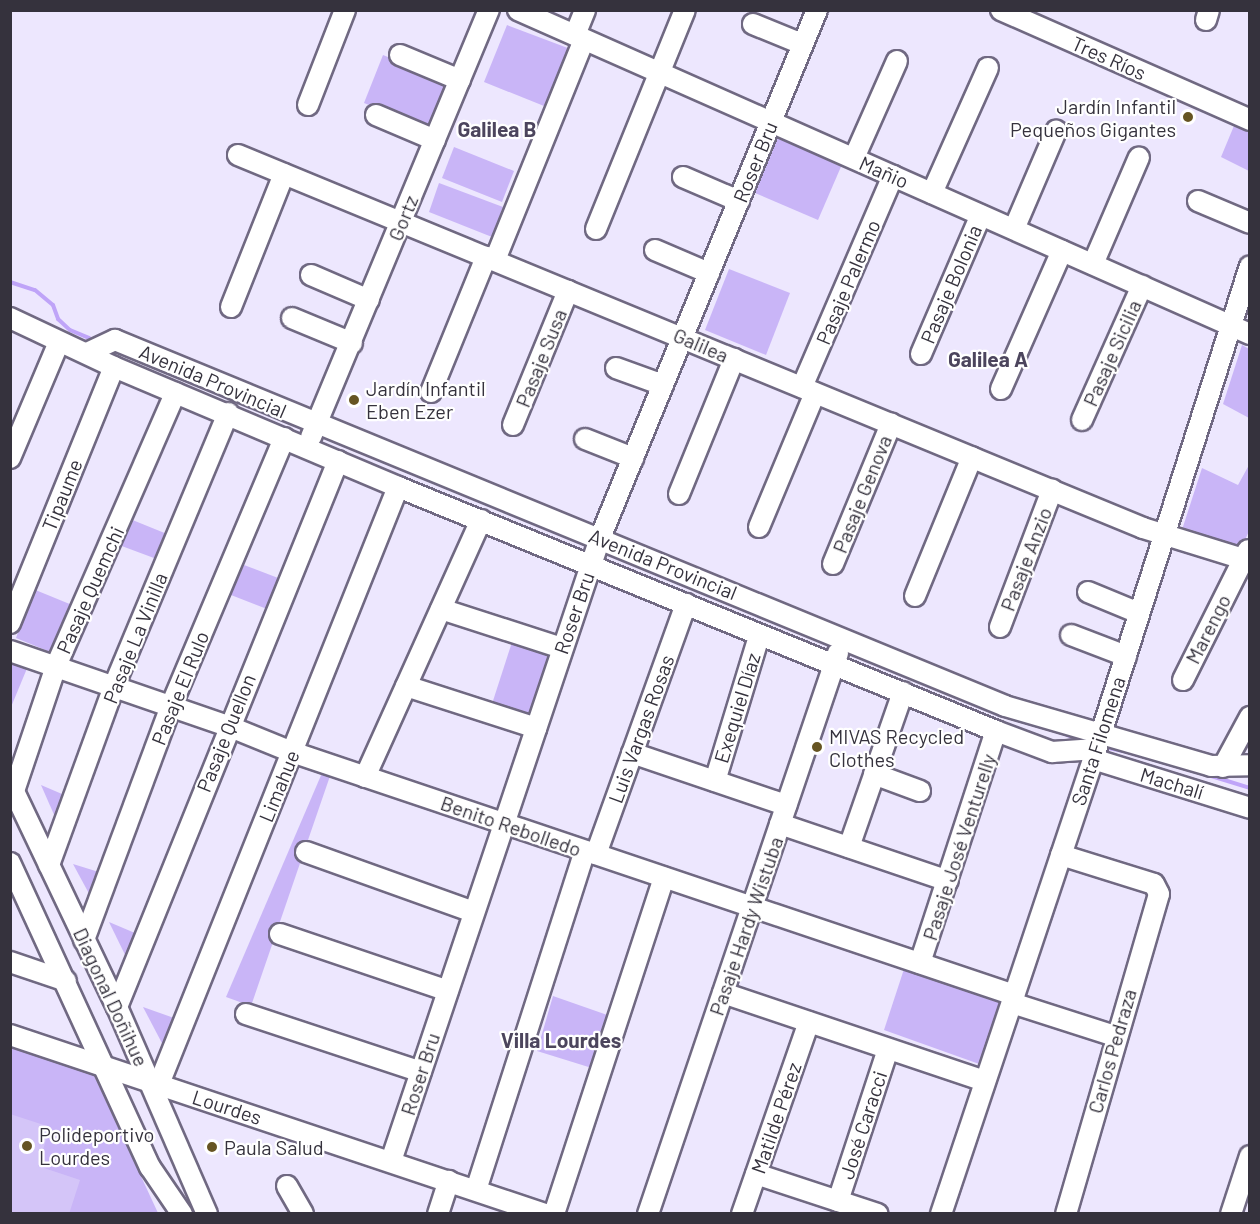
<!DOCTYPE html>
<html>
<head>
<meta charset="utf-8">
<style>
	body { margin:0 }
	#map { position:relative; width:1260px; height:1224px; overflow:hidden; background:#ede7fe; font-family:Barlow,sans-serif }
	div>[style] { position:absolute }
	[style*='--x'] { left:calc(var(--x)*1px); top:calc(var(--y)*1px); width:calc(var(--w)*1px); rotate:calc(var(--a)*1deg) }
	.green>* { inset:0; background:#c9b5f7 }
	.stream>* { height:4px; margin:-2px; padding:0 2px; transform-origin:2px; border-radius:2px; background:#bfa4f8 }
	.building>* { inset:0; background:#d4c5f8 }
	.roads { filter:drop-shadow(2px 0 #706982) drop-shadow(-2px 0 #706982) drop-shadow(0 2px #706982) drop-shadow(0 -2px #706982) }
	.minor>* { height:20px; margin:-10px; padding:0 10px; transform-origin:10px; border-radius:10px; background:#fff }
	.dots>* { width:16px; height:16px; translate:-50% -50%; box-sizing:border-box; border:3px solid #fff; border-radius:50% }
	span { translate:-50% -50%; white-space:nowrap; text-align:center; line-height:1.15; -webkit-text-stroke:4.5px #fff; paint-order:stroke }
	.street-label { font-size:20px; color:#35323d }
	.poi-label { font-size:20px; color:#35323d }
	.right { translate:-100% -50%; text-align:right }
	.left { translate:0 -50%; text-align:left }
	.neighbourhood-label { font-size:21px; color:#4c455d; font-weight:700 }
	.frame { position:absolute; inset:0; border:12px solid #35323d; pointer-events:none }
</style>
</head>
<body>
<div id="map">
	<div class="green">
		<i style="clip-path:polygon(507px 25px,573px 50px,549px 108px,484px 82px)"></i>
		<i style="clip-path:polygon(383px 55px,449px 82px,431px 129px,364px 103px)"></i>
		<i style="clip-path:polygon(1236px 121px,1249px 127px,1249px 171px,1221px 157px)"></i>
		<i style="clip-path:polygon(779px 135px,843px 162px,818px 220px,755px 193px)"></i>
		<i style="clip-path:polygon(454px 147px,514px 171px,502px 202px,442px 178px)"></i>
		<i style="clip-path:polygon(439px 183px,503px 207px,492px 237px,429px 212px)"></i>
		<i style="clip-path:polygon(729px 269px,790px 293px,766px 355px,705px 330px)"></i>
		<i style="clip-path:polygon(1242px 345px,1249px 349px,1249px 418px,1223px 404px)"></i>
		<i style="clip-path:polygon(1249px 465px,1249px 531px,1239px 553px,1180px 536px,1202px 468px,1238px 485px)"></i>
		<i style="clip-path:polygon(130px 519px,172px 536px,162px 561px,119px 545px)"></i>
		<i style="clip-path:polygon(244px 565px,286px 581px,275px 612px,231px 595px)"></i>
		<i style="clip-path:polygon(33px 589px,77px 607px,60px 656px,16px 638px)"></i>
		<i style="clip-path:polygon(513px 639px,554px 651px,532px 721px,491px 707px)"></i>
		<i style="clip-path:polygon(11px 656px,28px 666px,11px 707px)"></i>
		<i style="clip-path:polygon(322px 773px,330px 776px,251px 1006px,226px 997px)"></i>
		<i style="clip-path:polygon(41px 785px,69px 797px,59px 826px)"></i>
		<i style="clip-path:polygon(73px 864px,102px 873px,93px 901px)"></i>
		<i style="clip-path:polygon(109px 922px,142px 936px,131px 967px)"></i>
		<i style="clip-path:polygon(905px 966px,1006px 1000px,982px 1065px,884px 1030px)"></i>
		<i style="clip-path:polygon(553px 996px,613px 1017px,595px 1069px,537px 1051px)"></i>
		<i style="clip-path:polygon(143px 1007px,174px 1018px,164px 1047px)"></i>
		<i style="clip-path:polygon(11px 1046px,94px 1075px,158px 1213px,11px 1214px)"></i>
	</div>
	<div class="stream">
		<i style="--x:10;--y:282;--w:26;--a:18"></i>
		<i style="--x:35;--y:290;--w:23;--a:40"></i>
		<i style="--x:53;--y:305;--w:15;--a:70"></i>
		<i style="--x:58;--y:319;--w:16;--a:43"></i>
		<i style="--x:70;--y:330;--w:21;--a:23"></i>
		<i style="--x:1058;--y:731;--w:15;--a:23"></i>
		<i style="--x:1104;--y:747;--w:33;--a:12"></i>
		<i style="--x:1195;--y:771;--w:58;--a:17.2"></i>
	</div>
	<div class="building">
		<i style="clip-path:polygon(10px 1114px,50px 1127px,38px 1166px,80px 1180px,69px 1214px,10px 1214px)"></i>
	</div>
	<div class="roads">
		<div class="minor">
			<i style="--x:518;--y:10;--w:800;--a:23.88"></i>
			<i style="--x:1001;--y:10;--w:272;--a:23.8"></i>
			<i style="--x:1206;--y:20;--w:10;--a:-73"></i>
			<i style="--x:753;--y:24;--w:53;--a:22.2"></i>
			<i style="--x:575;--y:35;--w:27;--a:-68"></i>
			<i style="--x:400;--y:55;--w:65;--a:22.6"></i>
			<i style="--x:308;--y:105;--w:102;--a:-68.7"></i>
			<i style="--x:376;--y:115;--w:64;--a:23"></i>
			<i style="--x:238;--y:155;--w:979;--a:22.4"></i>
			<i style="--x:1143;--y:528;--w:105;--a:17.2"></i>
			<i style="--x:854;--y:158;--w:106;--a:-66.1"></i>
			<i style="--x:683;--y:177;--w:61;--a:23.2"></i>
			<i style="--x:932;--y:193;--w:137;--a:-65.9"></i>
			<i style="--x:1198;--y:201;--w:56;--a:22.9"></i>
			<i style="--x:596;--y:229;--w:236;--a:-67.9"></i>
			<i style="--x:1014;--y:229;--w:107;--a:-66.8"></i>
			<i style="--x:655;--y:250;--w:59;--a:23.1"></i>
			<i style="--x:495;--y:260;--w:237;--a:-68"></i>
			<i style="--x:1093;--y:264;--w:116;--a:-66.7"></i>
			<i style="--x:311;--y:275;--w:63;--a:23.3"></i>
			<i style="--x:231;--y:307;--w:143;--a:-68.3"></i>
			<i style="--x:10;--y:318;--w:115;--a:25.2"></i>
			<i style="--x:114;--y:367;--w:308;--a:22.9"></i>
			<i style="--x:398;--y:487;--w:646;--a:22.2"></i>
			<i style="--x:996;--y:731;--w:60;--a:20.6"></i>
			<i style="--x:1052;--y:752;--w:44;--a:-3.9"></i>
			<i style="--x:292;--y:318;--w:65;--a:22.6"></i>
			<i style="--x:87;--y:353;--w:31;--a:-25"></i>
			<i style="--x:115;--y:340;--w:962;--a:22.35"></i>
			<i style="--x:1005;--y:706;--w:215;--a:16.2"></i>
			<i style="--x:1211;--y:766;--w:39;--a:-1"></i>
			<i style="--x:921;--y:354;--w:151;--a:-66.7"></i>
			<i style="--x:616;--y:368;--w:50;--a:19.9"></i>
			<i style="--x:802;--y:387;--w:230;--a:-66.7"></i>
			<i style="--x:1001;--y:389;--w:151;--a:-66.2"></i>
			<i style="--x:431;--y:392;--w:146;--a:-67.8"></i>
			<i style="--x:1082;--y:420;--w:147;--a:-65.9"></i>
			<i style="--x:513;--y:425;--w:145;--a:-67.7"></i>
			<i style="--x:311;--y:437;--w:463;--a:-67.4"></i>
			<i style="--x:585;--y:439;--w:52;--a:21.6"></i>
			<i style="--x:10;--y:458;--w:126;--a:-67.1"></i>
			<i style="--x:679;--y:494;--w:146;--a:-67.8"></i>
			<i style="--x:759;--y:527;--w:145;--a:-67.3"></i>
			<i style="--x:833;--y:564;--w:152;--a:-67.5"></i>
			<i style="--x:1088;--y:592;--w:55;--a:22.4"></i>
			<i style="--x:915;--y:596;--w:150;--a:-67.7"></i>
			<i style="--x:441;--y:609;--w:127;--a:17.9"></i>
			<i style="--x:10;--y:623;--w:276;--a:-67.9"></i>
			<i style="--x:1000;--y:627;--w:147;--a:-69.2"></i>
			<i style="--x:1071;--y:635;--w:59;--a:20.9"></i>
			<i style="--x:10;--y:651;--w:231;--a:19"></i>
			<i style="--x:228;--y:726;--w:69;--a:22.1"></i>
			<i style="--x:292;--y:752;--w:762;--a:18.6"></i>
			<i style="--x:1183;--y:680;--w:145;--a:-63.4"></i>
			<i style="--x:406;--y:686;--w:137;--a:17.9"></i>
			<i style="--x:632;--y:753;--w:163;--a:18.7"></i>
			<i style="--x:1093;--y:759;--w:164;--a:17.3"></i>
			<i style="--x:1223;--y:767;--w:57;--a:-61.6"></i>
			<i style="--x:874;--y:774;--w:49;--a:20.3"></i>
			<i style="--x:365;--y:777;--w:282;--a:-65.7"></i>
			<i style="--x:715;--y:781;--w:152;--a:-73.1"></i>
			<i style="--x:10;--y:783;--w:248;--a:64.5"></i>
			<i style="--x:117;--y:1007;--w:226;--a:66.5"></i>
			<i style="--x:14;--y:791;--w:132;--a:-71.4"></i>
			<i style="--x:56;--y:666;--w:298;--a:-66.4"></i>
			<i style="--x:780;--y:824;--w:177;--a:18.7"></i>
			<i style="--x:849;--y:847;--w:164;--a:-70.8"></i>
			<i style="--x:306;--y:852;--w:178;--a:19.7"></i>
			<i style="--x:596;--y:854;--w:266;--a:-70.2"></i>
			<i style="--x:1061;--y:855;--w:97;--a:17.3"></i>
			<i style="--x:1154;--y:884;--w:11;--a:63"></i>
			<i style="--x:1159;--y:894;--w:333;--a:106.2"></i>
			<i style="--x:10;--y:863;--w:335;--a:65.3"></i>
			<i style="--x:150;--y:1167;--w:57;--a:55.8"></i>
			<i style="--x:49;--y:865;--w:190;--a:-70"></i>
			<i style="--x:114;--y:686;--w:296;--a:-67.3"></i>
			<i style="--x:280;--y:934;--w:177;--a:18.7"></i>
			<i style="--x:84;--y:940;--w:250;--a:-69.6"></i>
			<i style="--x:171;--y:706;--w:291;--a:-67.1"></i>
			<i style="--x:10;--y:962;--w:59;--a:18.7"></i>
			<i style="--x:920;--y:963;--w:244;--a:-71.9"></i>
			<i style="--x:723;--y:993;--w:276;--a:18.6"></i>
			<i style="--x:1012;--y:1003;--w:108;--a:17.8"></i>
			<i style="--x:117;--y:1007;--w:589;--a:-67.96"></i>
			<i style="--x:246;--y:1014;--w:184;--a:18.3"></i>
			<i style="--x:10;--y:1035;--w:564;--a:18.5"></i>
			<i style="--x:159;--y:1084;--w:643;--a:-68.18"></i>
			<i style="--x:391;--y:1161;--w:657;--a:-71.45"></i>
			<i style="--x:600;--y:538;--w:571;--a:-67.66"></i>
			<i style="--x:756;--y:1174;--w:128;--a:18.2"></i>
			<i style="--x:287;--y:1186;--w:32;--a:60"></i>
			<i style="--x:476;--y:1190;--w:356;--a:-72.2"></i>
			<i style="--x:838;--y:1201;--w:160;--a:-71.8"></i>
			<i style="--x:438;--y:1214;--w:35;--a:-72"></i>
			<i style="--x:554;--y:1214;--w:354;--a:-71.9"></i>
			<i style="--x:648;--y:1214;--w:592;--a:-71.29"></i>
			<i style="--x:742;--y:1214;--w:203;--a:-70.8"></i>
			<i style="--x:941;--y:1214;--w:480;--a:-71.5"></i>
			<i style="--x:1093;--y:759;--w:517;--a:-72.34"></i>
			<i style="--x:1231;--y:1214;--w:61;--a:-71.9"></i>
		</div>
	</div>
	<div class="dots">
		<i style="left:1188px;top:117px;background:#665422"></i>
		<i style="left:354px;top:400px;background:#665422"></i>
		<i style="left:817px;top:747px;background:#665422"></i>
		<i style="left:27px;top:1146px;background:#665422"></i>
		<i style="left:212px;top:1147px;background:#665422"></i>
	</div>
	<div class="street-label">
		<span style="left:1109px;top:58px;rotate:24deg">Tres Ríos</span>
		<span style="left:755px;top:162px;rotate:-68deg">Roser Bru</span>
		<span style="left:884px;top:172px;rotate:24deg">Mañio</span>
		<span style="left:403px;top:218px;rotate:-68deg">Gortz</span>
		<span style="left:848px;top:282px;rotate:-67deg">Pasaje Palermo</span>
		<span style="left:951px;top:284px;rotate:-67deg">Pasaje Bolonia</span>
		<span style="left:701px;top:345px;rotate:23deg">Galilea</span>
		<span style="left:1112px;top:353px;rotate:-66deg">Pasaje Sicilia</span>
		<span style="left:541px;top:358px;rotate:-68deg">Pasaje Susa</span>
		<span style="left:213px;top:381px;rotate:23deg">Avenida Provincial</span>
		<span style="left:862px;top:494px;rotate:-68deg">Pasaje Genova</span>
		<span style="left:62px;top:495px;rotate:-68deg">Tipaume</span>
		<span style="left:1026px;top:559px;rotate:-69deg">Pasaje Anzio</span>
		<span style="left:663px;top:564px;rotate:22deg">Avenida Provincial</span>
		<span style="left:90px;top:590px;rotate:-66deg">Pasaje Quemchi</span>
		<span style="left:574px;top:613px;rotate:-71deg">Roser Bru</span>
		<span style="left:1208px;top:629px;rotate:-63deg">Marengo</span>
		<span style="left:135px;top:638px;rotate:-68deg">Pasaje La Vinilla</span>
		<span style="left:180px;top:688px;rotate:-68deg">Pasaje El Rulo</span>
		<span style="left:737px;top:708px;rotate:-73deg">Exequiel Díaz</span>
		<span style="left:641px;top:729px;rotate:-70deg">Luis Vargas Rosas</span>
		<span style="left:226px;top:733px;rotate:-68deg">Pasaje Quellon</span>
		<span style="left:1098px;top:741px;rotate:-72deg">Santa Filomena</span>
		<span style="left:1172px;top:783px;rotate:17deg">Machalí</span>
		<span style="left:279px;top:786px;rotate:-68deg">Limahue</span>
		<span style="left:511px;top:826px;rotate:19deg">Benito Rebolledo</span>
		<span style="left:959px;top:847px;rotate:-72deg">Pasaje José Venturelly</span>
		<span style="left:746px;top:926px;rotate:-71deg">Pasaje Hardy Wistuba</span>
		<span style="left:111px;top:997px;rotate:65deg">Diagonal Doñihue</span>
		<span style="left:1112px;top:1051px;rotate:-74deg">Carlos Pedraza</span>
		<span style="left:420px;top:1074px;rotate:-72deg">Roser Bru</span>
		<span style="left:227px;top:1107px;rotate:18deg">Lourdes</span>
		<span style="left:776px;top:1118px;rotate:-71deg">Matilde Pérez</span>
		<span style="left:863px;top:1125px;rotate:-72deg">José Caracci</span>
	</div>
	<div class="poi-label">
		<span class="right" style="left:1176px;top:118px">Jardín Infantil<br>Pequeños Gigantes</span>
		<span class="left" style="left:366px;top:400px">Jardín Infantil<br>Eben Ezer</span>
		<span class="left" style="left:829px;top:748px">MIVAS Recycled<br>Clothes</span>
		<span class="left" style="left:39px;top:1146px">Polideportivo<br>Lourdes</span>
		<span class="left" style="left:224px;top:1147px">Paula Salud</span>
	</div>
	<div class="neighbourhood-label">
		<span style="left:497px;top:129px">Galilea B</span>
		<span style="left:988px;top:359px">Galilea A</span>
		<span style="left:561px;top:1040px">Villa Lourdes</span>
	</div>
	<div class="frame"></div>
</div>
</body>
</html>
